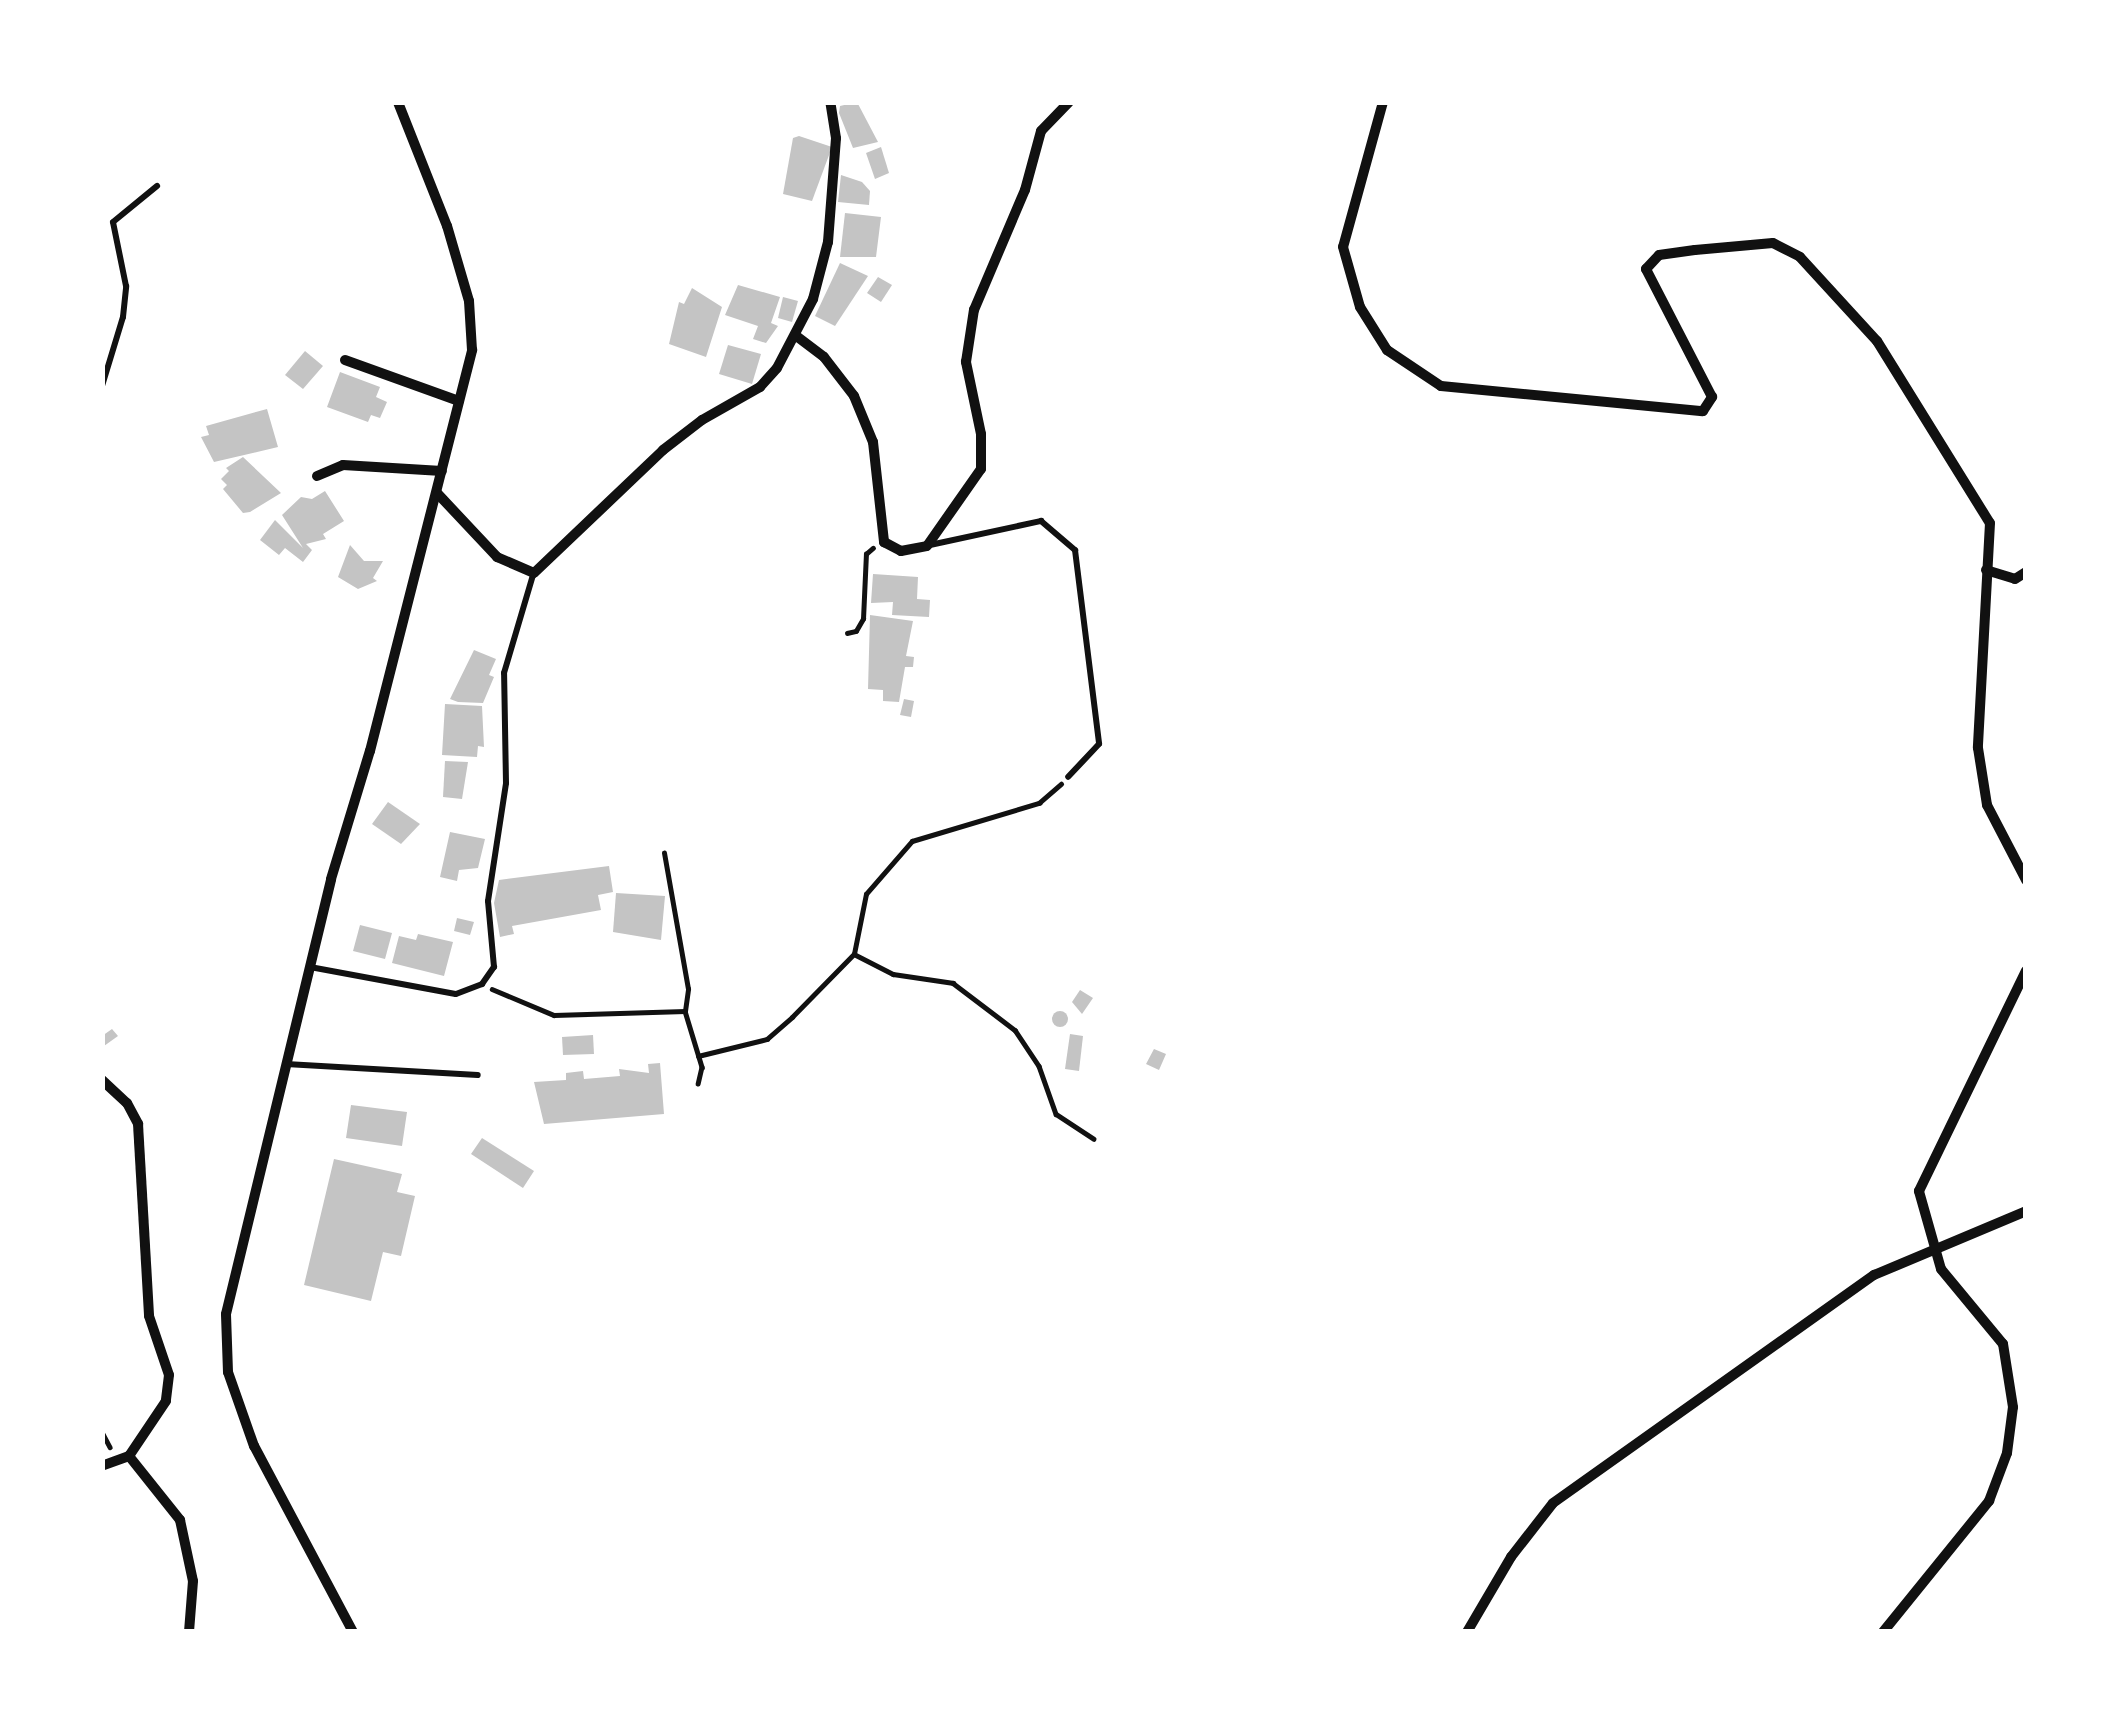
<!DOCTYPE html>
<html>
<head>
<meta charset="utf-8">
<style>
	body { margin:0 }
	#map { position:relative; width:2128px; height:1734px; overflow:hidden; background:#fff; font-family:Rubik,sans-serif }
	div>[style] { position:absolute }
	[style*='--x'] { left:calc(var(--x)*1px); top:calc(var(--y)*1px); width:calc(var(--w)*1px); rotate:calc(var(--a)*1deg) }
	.building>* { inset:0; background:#c4c4c4 }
	.round { border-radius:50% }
	.path>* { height:4.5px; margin:-2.25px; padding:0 2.25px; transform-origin:2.25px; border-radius:2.25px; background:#111 }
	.service>* { height:6px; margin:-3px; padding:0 3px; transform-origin:3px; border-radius:3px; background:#111 }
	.minor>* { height:10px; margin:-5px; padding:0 5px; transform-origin:5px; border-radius:5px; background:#111 }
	span { translate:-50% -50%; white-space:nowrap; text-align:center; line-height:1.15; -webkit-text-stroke:9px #fff; paint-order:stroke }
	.frame { position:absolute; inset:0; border:105px solid #fff; pointer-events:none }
</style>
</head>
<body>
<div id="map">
	<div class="building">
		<i style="clip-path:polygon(857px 102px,878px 142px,853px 148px,839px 113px,840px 106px)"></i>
		<i style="clip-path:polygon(799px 136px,832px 147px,812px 201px,783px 194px,793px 138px)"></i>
		<i style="clip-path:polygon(881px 147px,889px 173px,875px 179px,866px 153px)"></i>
		<i style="clip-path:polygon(841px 175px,862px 182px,870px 191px,869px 205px,838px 202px)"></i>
		<i style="clip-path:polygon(845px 213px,881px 217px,876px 257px,840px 257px)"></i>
		<i style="clip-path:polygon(840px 263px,868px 276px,835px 326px,815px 316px)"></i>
		<i style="clip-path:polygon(878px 277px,892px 285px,881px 302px,867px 293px)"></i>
		<i style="clip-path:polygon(738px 285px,780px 297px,771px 323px,778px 326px,766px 343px,753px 339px,758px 326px,725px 315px)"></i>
		<i style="clip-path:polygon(692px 288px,722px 307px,706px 357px,669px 344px,679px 302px,684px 304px)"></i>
		<i style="clip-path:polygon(783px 297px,798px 301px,792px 322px,778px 318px)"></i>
		<i style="clip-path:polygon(728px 345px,761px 354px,752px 384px,719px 374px)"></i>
		<i style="clip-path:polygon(305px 351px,323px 366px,303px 389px,285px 375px)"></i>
		<i style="clip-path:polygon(340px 372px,380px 387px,376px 397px,387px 402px,380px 418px,371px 415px,368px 422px,327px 407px)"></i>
		<i style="clip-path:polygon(267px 409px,278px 447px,214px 462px,201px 437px,209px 435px,206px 426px)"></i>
		<i style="clip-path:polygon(243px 457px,281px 493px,250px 512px,243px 513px,223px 489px,227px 485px,221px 479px,229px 471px,226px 468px)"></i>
		<i style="clip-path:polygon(325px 491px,344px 521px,323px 534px,326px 539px,306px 544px,312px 550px,303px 562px,285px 548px,279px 555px,260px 540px,275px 520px,303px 548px,282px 515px,301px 497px,312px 499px)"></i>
		<i style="clip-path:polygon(350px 545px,364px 561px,383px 561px,373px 578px,377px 581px,358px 589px,338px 577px)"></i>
		<i style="clip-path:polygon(873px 574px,918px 577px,917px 599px,930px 600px,929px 617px,892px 615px,893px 602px,871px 603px)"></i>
		<i style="clip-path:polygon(870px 615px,913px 621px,906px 656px,914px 657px,913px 667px,905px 667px,899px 702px,883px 701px,883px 690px,868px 689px)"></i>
		<i style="clip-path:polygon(474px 650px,496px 659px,489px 675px,494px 677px,483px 703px,458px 702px,450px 699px)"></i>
		<i style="clip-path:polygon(904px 699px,914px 701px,911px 717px,900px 715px)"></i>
		<i style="clip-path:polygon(445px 704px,482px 706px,484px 747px,478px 746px,477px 757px,442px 755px)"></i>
		<i style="clip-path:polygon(445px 761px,468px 762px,462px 799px,443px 797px)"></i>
		<i style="clip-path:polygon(388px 802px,420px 824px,401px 844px,372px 824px)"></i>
		<i style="clip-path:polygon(450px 832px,485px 839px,478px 868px,459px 870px,457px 881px,440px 877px)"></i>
		<i style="clip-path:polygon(609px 866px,613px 892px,598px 895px,601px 910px,512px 926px,514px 934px,500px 937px,494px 903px,499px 880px)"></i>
		<i style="clip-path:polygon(616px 893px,665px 896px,661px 940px,613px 932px)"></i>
		<i style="clip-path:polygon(457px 918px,474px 922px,470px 935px,454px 931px)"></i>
		<i style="clip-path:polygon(360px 925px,392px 933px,385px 959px,353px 951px)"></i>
		<i style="clip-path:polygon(418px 934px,453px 942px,444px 976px,392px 963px,399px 936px,416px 940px)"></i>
		<i style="clip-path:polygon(1080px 990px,1093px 998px,1082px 1014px,1072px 1002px)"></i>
		<i class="round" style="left:1052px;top:1011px;width:16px;height:16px"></i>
		<i style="clip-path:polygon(112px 1029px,118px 1036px,104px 1046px,102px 1036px)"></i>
		<i style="clip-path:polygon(1070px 1034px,1083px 1036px,1079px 1071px,1065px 1069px)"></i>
		<i style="clip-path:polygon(593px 1035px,594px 1054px,563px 1055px,562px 1037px)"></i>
		<i style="clip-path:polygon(1154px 1049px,1166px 1054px,1159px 1070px,1146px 1064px)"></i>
		<i style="clip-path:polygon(660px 1063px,664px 1114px,544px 1124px,534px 1082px,566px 1080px,566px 1073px,583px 1071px,584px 1079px,620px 1076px,619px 1069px,649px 1073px,648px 1064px)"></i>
		<i style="clip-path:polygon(351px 1105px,407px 1112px,402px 1146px,346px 1138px)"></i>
		<i style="clip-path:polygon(482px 1138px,534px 1171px,523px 1188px,471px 1154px)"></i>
		<i style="clip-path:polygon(334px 1159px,402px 1174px,397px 1192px,415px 1196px,401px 1256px,383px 1252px,371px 1301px,304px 1285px)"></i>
	</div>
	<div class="path">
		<i style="--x:847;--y:633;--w:9;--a:-13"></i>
		<i style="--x:856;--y:631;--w:14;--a:-60"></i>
		<i style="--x:863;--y:619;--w:65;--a:-87.4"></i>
		<i style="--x:866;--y:554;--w:9;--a:-41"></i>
		<i style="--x:854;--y:954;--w:44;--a:27.1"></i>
		<i style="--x:893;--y:974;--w:61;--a:8.5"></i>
		<i style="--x:953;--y:983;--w:78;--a:37.2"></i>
		<i style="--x:1015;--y:1030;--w:43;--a:56.3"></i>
		<i style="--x:1039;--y:1066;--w:51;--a:70.5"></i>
		<i style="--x:1056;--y:1114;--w:45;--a:33.3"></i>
		<i style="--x:492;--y:989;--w:67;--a:22.8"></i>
		<i style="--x:554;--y:1015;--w:131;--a:-1.7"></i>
		<i style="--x:685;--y:1011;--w:22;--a:-82"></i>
		<i style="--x:688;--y:989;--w:138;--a:-100"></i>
		<i style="--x:685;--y:1011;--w:59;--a:73.1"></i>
		<i style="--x:702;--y:1067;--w:17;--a:103"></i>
		<i style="--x:698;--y:1056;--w:71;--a:-13.8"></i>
		<i style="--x:767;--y:1039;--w:33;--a:-41"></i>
		<i style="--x:792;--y:1017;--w:88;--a:-45.5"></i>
		<i style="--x:854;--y:954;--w:61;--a:-78.7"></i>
		<i style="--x:866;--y:894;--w:70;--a:-49"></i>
		<i style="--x:912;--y:841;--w:133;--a:-16.7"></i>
		<i style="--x:1039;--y:803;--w:29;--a:-41"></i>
		<i style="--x:102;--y:1432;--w:17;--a:62"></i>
	</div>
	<div class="service">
		<i style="--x:102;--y:386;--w:72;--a:-73.1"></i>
		<i style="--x:123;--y:317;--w:31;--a:-84"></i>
		<i style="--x:126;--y:286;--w:65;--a:-101.5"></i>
		<i style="--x:113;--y:222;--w:57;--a:-39.3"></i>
		<i style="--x:930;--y:545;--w:114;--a:-12.2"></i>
		<i style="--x:1041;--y:521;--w:45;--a:40.5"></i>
		<i style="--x:1075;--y:550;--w:195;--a:82.9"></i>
		<i style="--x:1099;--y:744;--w:45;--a:133.2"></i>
		<i style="--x:310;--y:967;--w:148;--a:10.5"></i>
		<i style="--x:456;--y:994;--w:28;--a:-21"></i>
		<i style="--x:482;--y:984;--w:21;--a:-55"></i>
		<i style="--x:494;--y:967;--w:66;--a:-95.2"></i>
		<i style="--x:488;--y:901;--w:119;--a:-81.3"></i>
		<i style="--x:506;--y:783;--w:110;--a:-91"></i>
		<i style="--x:504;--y:673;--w:102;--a:-73.5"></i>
		<i style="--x:286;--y:1064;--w:192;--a:3.3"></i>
	</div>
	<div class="minor">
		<i style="--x:1383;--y:102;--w:150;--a:105.4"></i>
		<i style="--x:1343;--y:247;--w:62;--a:74.2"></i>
		<i style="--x:1360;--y:307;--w:51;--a:57.9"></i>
		<i style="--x:1387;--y:350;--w:65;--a:33.7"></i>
		<i style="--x:1441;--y:386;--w:263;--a:5.5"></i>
		<i style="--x:1703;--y:411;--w:17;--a:-57"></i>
		<i style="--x:1712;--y:397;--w:144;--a:-117.3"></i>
		<i style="--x:1646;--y:269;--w:19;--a:-47"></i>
		<i style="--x:1659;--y:255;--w:36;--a:-8"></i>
		<i style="--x:1695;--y:250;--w:78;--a:-5.1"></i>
		<i style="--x:1773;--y:243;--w:30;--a:27"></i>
		<i style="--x:1800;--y:257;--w:114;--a:47.5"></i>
		<i style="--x:1877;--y:341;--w:214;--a:58.2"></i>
		<i style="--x:1990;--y:523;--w:225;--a:93.1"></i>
		<i style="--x:1978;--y:748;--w:58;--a:81"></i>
		<i style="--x:1987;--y:805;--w:85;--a:62.5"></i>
		<i style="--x:795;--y:335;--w:36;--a:37"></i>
		<i style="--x:824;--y:357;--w:49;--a:52.4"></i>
		<i style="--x:854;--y:396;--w:50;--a:67.6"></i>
		<i style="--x:873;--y:442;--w:101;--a:83.7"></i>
		<i style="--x:884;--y:542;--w:19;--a:28"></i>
		<i style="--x:901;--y:551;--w:26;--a:-11"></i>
		<i style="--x:927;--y:546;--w:94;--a:-55"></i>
		<i style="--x:981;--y:469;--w:35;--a:-90"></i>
		<i style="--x:981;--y:434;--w:74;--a:-101.8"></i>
		<i style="--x:966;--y:362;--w:53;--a:-81.3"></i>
		<i style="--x:974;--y:310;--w:130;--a:-67"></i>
		<i style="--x:1025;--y:190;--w:61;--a:-74.8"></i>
		<i style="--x:1041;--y:131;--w:40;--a:-46"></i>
		<i style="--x:345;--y:360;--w:121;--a:19.8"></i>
		<i style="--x:317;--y:476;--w:28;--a:-23"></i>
		<i style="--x:343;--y:465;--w:99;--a:3.5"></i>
		<i style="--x:437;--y:493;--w:88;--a:46.8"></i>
		<i style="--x:497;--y:557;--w:40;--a:23.4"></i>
		<i style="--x:534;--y:573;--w:178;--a:-43.6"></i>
		<i style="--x:663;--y:450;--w:49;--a:-37.6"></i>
		<i style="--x:702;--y:420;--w:67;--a:-29.6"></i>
		<i style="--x:760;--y:387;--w:25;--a:-48"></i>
		<i style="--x:777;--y:368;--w:78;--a:-62.4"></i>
		<i style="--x:813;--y:299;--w:59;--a:-75.3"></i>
		<i style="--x:828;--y:242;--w:104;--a:-85.6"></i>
		<i style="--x:836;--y:138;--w:36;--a:-99"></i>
		<i style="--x:1986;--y:570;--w:30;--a:17"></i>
		<i style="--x:2015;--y:579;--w:13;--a:-32"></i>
		<i style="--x:102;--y:1080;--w:34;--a:43"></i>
		<i style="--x:127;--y:1103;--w:24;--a:62"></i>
		<i style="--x:138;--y:1124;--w:192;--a:86.7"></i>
		<i style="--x:149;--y:1316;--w:62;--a:71.3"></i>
		<i style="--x:169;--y:1375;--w:26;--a:97"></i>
		<i style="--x:166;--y:1401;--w:66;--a:123.9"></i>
		<i style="--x:129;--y:1456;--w:29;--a:160"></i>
		<i style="--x:129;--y:1456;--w:82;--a:51.4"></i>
		<i style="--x:180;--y:1520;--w:62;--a:78"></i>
		<i style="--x:193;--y:1581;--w:51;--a:94.5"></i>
		<i style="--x:353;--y:1632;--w:211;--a:-118"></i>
		<i style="--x:254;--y:1446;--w:78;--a:-109.4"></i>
		<i style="--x:228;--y:1372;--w:58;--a:-92"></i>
		<i style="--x:226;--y:1314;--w:447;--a:-76.4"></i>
		<i style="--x:331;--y:879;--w:134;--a:-73.1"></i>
		<i style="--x:370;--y:751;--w:414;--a:-75.7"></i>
		<i style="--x:472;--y:350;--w:49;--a:-93.5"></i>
		<i style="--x:469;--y:301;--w:78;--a:-106.3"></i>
		<i style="--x:447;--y:226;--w:133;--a:-111.6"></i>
		<i style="--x:1467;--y:1632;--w:87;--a:-59.6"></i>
		<i style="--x:1511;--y:1557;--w:68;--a:-52.1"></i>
		<i style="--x:1553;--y:1503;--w:394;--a:-35.4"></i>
		<i style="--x:1874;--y:1275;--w:165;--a:-22.8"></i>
		<i style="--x:1883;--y:1632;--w:169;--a:-51"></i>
		<i style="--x:1989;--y:1501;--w:51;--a:-69.4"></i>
		<i style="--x:2007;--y:1453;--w:46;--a:-82.6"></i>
		<i style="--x:2013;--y:1407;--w:64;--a:-99"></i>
		<i style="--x:2003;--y:1344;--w:97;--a:-129.6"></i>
		<i style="--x:1941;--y:1269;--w:81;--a:-105.8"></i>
		<i style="--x:1919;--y:1191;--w:245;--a:-64.1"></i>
	</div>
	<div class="frame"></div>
</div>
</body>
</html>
